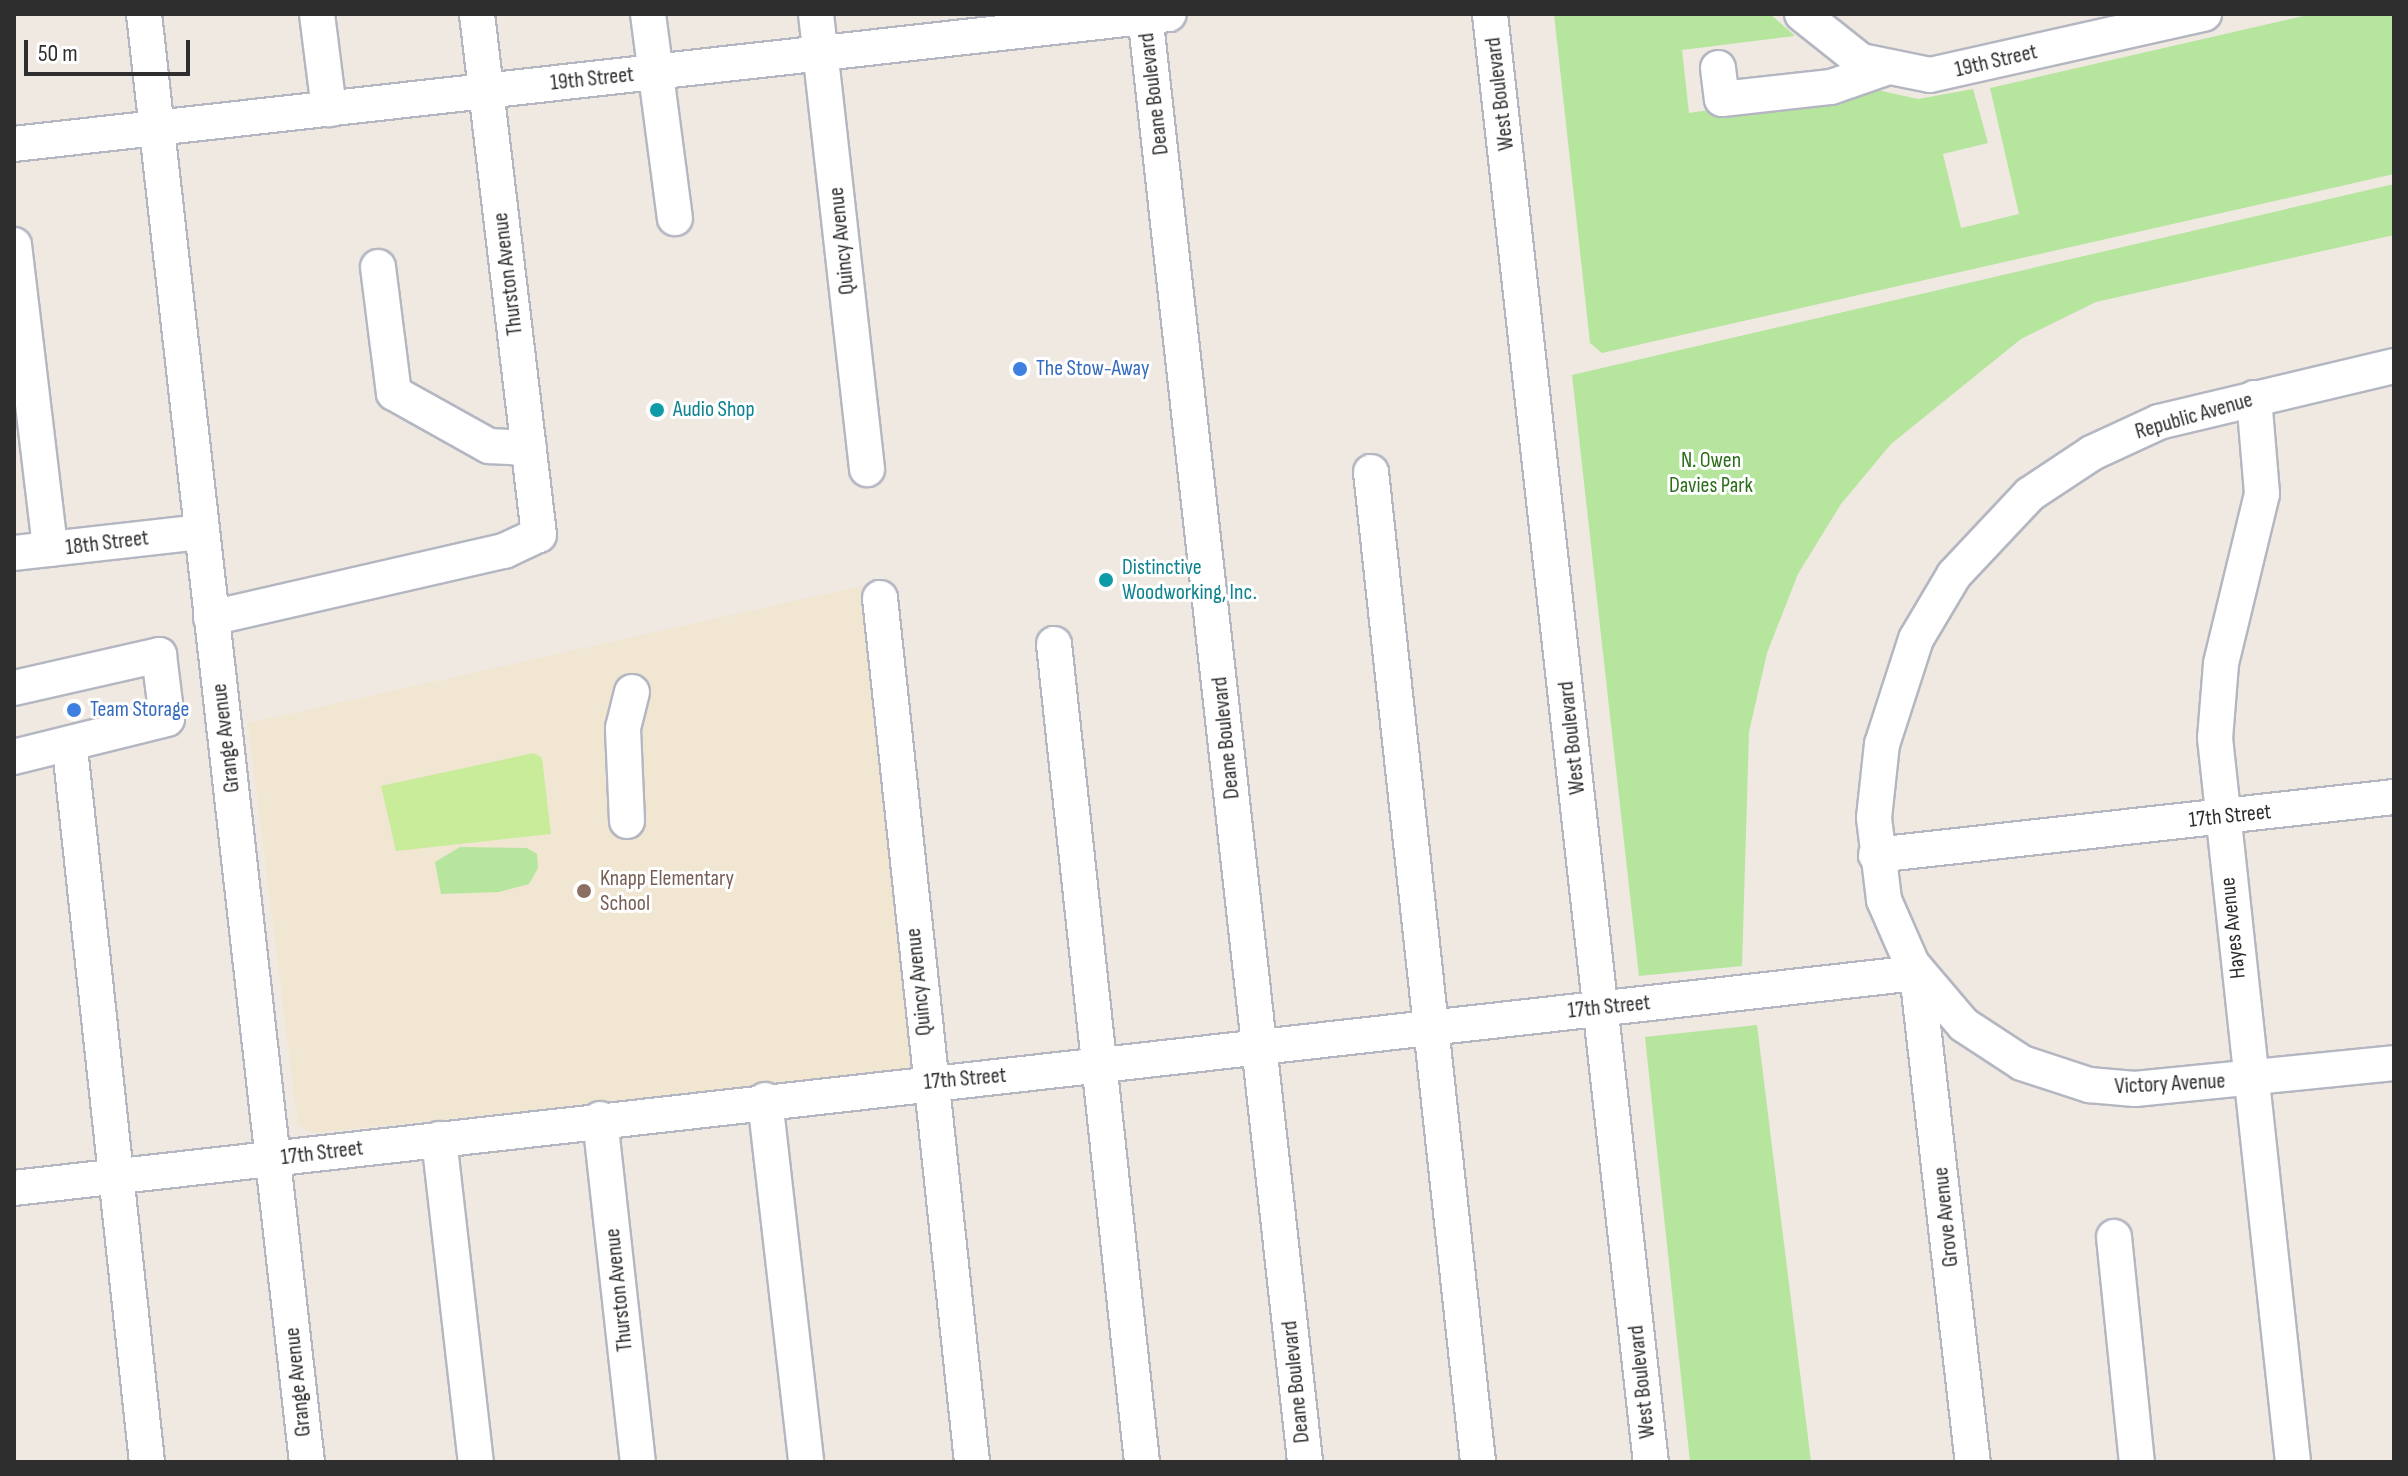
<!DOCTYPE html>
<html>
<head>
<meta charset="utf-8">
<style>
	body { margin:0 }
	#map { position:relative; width:2408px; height:1476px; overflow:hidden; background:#efe9e1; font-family:"Sofia Sans Condensed",sans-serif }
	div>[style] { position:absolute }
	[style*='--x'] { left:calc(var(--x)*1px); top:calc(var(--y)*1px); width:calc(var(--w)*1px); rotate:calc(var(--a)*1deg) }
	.education>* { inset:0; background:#f0e6d1 }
	.green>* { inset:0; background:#b6e59e }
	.pitch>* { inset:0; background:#c9ec9a }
	.roads { filter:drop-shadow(2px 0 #b4b7c1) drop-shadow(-2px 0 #b4b7c1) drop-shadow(0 2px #b4b7c1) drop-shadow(0 -2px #b4b7c1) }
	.minor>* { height:34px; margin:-17px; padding:0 17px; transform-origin:17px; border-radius:17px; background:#fff }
	.dots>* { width:22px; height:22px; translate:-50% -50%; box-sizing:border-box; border:4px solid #fff; border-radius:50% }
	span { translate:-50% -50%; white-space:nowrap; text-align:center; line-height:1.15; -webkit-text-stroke:6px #fff; paint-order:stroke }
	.street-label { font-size:22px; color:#2e2e2e }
	.shop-label { font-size:22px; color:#366cbe }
	.left { translate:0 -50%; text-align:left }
	.culture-label { font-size:22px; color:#0d838f }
	.park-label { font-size:22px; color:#2c6e1b }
	.education-label { font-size:22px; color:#785e54 }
	.frame { position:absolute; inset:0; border:16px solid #2e2e2e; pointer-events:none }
	.scale { position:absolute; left:24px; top:40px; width:166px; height:36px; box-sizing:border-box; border:4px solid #2e2e2e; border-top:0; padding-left:10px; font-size:24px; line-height:28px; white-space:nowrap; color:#2e2e2e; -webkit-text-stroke:6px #fff; paint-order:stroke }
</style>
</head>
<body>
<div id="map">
	<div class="education">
		<i style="clip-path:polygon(862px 586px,918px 1059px,912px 1070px,313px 1133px,298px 1125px,248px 723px)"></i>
	</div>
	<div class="green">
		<i style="clip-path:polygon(1554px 14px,1770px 14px,1795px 36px,1682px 50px,1689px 113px,1864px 87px,1918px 99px,1973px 89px,1988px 143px,1943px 154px,1961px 228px,2019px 214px,1990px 88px,2312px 14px,2394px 14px,2394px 174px,1602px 353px,1590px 343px)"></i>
		<i style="clip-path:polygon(2394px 184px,2394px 235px,2096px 302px,2021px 339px,1891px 444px,1841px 504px,1798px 574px,1767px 653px,1749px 732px,1742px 966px,1639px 976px,1572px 375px)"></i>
		<i style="clip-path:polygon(460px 847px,527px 848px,537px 854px,538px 868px,529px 884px,499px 892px,441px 894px,435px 862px)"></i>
		<i style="clip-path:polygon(1757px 1025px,1811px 1462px,1690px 1462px,1645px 1037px)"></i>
	</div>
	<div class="pitch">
		<i style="clip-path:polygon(534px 753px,542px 758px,551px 834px,396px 851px,381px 786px)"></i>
	</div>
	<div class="roads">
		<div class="minor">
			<i style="--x:144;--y:14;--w:1457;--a:83.58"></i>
			<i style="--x:317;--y:14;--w:96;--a:82.8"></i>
			<i style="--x:648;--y:14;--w:206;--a:82.5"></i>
			<i style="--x:816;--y:14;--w:458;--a:83.6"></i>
			<i style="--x:1145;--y:14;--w:1457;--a:83.69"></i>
			<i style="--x:1490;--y:14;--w:1457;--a:83.66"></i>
			<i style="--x:1802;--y:14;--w:75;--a:38.5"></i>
			<i style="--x:1861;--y:61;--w:70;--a:11.5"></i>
			<i style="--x:1930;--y:75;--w:281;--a:-12.6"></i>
			<i style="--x:1718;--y:68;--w:31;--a:83"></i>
			<i style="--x:1722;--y:99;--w:110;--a:-6.3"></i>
			<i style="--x:1831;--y:87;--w:55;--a:-19.1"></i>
			<i style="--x:14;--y:144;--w:1162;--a:-6.42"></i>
			<i style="--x:14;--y:245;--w:306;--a:83.2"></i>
			<i style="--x:378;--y:267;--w:127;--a:82.8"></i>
			<i style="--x:394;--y:393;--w:109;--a:29.2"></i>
			<i style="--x:489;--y:446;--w:40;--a:2.9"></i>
			<i style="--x:2394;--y:366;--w:242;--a:166.6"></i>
			<i style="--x:2159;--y:422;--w:74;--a:155.2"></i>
			<i style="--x:2092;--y:453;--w:74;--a:146.5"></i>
			<i style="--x:2030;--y:494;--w:111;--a:133.2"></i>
			<i style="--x:1954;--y:575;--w:74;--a:120.7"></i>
			<i style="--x:1916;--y:639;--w:110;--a:107.9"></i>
			<i style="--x:1882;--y:744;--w:74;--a:96.2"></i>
			<i style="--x:1874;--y:818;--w:83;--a:83"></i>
			<i style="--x:1884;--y:900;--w:70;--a:66.4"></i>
			<i style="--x:1912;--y:964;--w:80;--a:49.6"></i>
			<i style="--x:1964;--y:1025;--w:69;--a:33.2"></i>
			<i style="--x:2022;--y:1063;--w:71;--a:18.2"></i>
			<i style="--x:2089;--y:1085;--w:46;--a:5"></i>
			<i style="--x:2135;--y:1089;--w:260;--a:-5.7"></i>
			<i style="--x:2254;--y:398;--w:96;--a:85.2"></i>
			<i style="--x:2262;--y:494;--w:175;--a:103.6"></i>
			<i style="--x:2221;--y:664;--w:74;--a:94.6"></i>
			<i style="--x:2215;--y:738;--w:728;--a:83.85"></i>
			<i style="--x:1371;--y:472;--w:996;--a:83.83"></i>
			<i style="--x:14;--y:553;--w:188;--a:-6.4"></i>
			<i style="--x:880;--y:598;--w:869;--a:83.92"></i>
			<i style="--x:211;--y:618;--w:301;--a:-12.9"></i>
			<i style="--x:504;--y:551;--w:38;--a:-25"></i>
			<i style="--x:539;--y:535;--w:525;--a:-96.79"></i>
			<i style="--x:1054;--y:644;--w:823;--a:83.86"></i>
			<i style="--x:14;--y:688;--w:149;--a:-12.8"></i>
			<i style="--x:159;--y:655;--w:64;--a:82.9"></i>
			<i style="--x:167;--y:719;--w:158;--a:166.1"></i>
			<i style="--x:71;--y:758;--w:708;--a:83.84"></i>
			<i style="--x:627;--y:821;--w:93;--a:-92.5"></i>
			<i style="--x:623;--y:728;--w:37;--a:-76"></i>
			<i style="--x:1876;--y:855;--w:521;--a:-6.39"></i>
			<i style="--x:765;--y:1100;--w:364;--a:83.5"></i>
			<i style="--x:600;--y:1119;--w:345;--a:83.7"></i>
			<i style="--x:439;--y:1139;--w:325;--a:83.5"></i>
			<i style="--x:14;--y:1188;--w:1915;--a:-6.45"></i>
			<i style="--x:1917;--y:973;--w:492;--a:83.5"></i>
			<i style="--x:2114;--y:1237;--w:226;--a:84.2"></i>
		</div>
	</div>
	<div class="dots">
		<i style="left:1020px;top:369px;background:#3f7fe0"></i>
		<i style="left:657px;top:410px;background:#0f9aa8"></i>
		<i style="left:1106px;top:580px;background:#0f9aa8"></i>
		<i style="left:74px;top:710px;background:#3f7fe0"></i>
		<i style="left:584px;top:891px;background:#8d6e63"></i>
	</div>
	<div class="street-label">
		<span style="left:1996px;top:61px;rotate:-13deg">19th Street</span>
		<span style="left:592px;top:79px;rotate:-6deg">19th Street</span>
		<span style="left:1154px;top:94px;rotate:-97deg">Deane Boulevard</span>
		<span style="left:1500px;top:94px;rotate:-97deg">West Boulevard</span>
		<span style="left:842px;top:241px;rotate:-96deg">Quincy Avenue</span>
		<span style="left:508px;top:274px;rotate:-97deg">Thurston Avenue</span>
		<span style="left:2194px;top:416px;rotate:-16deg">Republic Avenue</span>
		<span style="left:107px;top:543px;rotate:-7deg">18th Street</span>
		<span style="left:226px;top:738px;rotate:-97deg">Grange Avenue</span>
		<span style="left:1226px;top:738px;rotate:-96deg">Deane Boulevard</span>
		<span style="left:1572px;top:738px;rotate:-96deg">West Boulevard</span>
		<span style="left:2230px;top:816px;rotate:-6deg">17th Street</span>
		<span style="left:2233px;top:928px;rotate:-96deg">Hayes Avenue</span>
		<span style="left:919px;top:982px;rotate:-96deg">Quincy Avenue</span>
		<span style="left:1609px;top:1007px;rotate:-6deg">17th Street</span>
		<span style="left:965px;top:1079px;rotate:-5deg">17th Street</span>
		<span style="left:2170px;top:1084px;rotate:-3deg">Victory Avenue</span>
		<span style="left:322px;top:1153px;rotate:-7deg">17th Street</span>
		<span style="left:1946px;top:1217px;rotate:-96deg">Grove Avenue</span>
		<span style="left:619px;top:1290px;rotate:-96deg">Thurston Avenue</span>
		<span style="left:298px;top:1382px;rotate:-96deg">Grange Avenue</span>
		<span style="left:1296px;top:1382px;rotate:-96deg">Deane Boulevard</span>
		<span style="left:1642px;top:1382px;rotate:-96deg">West Boulevard</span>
	</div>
	<div class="shop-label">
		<span class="left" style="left:1036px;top:369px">The Stow-Away</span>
		<span class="left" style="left:90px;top:710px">Team Storage</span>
	</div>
	<div class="culture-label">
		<span class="left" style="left:673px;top:410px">Audio Shop</span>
		<span class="left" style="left:1122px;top:580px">Distinctive<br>Woodworking, Inc.</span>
	</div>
	<div class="park-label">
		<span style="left:1711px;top:473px">N. Owen<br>Davies Park</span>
	</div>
	<div class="education-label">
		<span class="left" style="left:600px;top:891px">Knapp Elementary<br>School</span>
	</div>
	<div class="frame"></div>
	<div class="scale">50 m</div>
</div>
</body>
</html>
